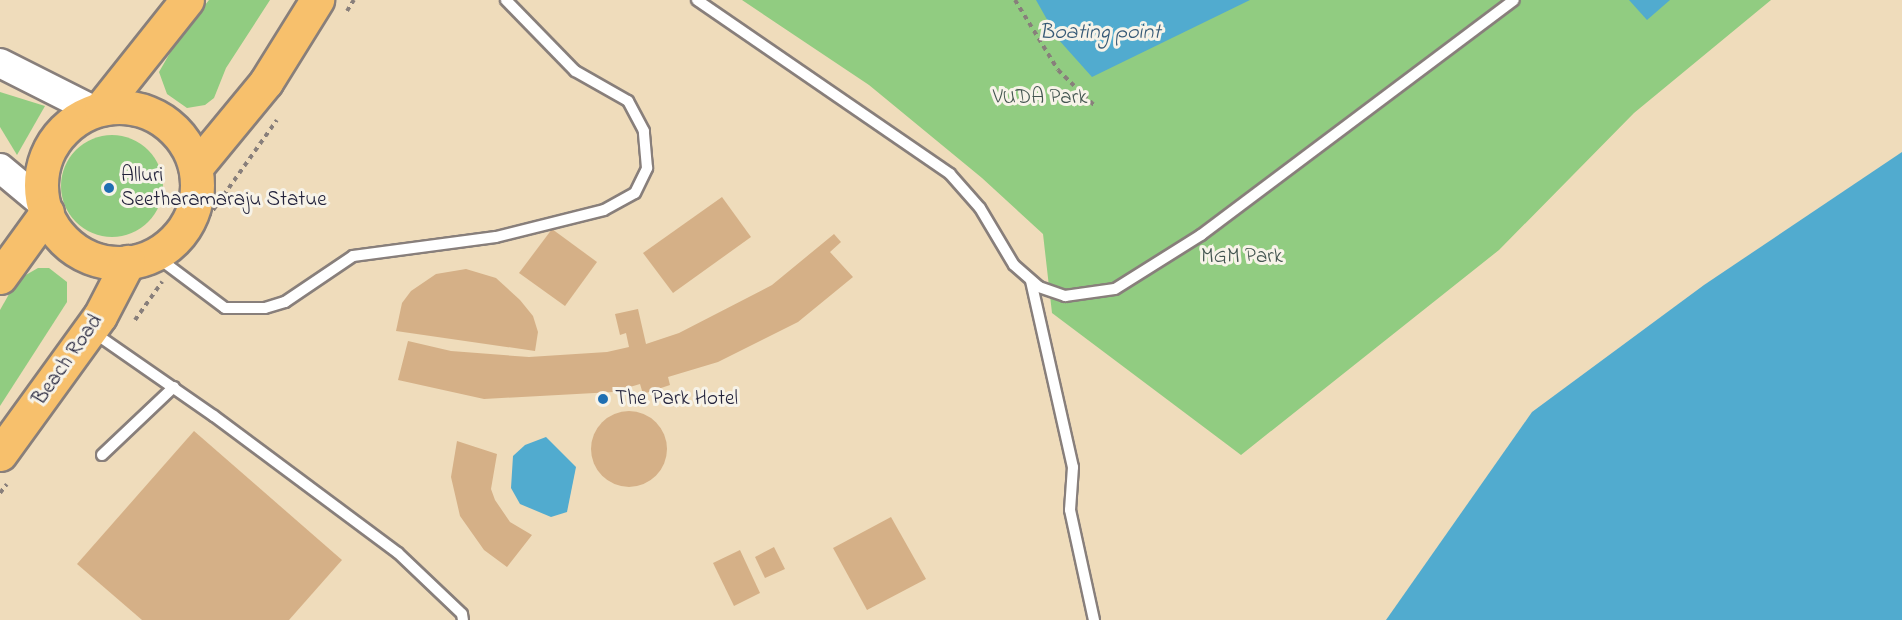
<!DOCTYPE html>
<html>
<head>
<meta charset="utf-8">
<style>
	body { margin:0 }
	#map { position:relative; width:1902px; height:620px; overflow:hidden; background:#efdcbb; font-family:"Indie Flower",sans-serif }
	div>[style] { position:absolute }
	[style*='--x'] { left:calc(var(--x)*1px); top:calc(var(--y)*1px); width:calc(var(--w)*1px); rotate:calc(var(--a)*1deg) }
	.green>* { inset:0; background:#91cc81 }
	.round { border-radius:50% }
	.water>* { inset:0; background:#51abcf }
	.building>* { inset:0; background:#d5b087 }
	.path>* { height:4px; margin-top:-2px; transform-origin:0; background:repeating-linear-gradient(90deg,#887f7b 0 4.5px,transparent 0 9px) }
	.roads { filter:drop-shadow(2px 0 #887f7b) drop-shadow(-2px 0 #887f7b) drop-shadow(0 2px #887f7b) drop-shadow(0 -2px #887f7b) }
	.service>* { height:10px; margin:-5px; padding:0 5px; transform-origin:5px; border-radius:5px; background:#fff }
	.tertiary>* { height:28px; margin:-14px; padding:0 14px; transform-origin:14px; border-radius:14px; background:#fff }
	.primary>* { height:33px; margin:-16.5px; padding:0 16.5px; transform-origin:16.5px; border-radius:16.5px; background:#f7c06c }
	.primary>.ring { margin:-16.5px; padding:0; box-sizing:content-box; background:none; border:33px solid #f7c06c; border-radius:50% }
	.dots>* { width:16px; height:16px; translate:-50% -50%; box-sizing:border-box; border:3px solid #f7f3e8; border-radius:50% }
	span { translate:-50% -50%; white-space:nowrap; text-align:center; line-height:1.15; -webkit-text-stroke:6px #f7f3e8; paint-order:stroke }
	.park-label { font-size:21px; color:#435550 }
	.poi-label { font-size:21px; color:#22223b }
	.left { translate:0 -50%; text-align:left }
	.street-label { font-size:21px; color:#22223b }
	.water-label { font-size:22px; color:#355976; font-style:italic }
</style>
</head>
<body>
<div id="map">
	<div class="green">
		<i style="clip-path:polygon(209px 0,270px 0,226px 68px,214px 98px,205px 105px,187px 108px,167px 94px,159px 72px,178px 39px)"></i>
		<i style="clip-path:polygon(742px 0,1771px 0,1634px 113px,1499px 250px,1241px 455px,1052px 313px,1043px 234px,982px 178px,869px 85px)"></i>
		<i style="clip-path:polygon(0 92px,45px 106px,17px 155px,0 127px)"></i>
		<i class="round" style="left:61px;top:135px;width:102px;height:102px"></i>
		<i style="clip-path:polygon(38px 268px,49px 268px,67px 282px,67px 302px,0 406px,0 310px,17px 280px)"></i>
	</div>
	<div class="water">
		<i style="clip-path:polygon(1036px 0,1250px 0,1092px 77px,1058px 39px)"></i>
		<i style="clip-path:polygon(1629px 0,1670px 0,1647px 20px)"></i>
		<i style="clip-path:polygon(1902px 152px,1902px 620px,1386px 620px,1532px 412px,1704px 285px)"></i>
		<i style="clip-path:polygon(546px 437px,576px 467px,567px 512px,551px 517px,520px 504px,511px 488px,513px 456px,525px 445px)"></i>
	</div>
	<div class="building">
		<i style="clip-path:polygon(722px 197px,751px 237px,673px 293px,643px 253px)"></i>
		<i style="clip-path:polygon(552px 229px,597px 262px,565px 306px,519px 273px)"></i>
		<i style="clip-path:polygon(834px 234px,841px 242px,830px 252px,853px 277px,798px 322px,718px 362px,668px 377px,670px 385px,643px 394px,640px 384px,613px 392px,484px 399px,398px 380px,408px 341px,451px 351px,529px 357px,607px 352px,629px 347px,626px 333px,620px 335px,615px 314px,638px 309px,646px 344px,679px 333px,772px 285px)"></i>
		<i style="clip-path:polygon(466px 269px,496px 278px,520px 300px,533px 316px,538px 332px,535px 351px,396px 331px,402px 303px,411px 291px,436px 274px)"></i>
		<i class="round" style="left:591px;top:411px;width:76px;height:76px"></i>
		<i style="clip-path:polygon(194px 431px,342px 560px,289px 620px,142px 620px,77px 564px)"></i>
		<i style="clip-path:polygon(457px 441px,497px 454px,491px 489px,495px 500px,510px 522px,532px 535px,507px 567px,484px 550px,460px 516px,451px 477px)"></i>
		<i style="clip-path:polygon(891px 517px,926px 579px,867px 610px,833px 548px)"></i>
		<i style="clip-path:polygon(774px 547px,785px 569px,765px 578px,755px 557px)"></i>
		<i style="clip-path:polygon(740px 550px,760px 593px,734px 606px,713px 563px)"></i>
	</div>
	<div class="path">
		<i style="--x:1015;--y:0;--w:82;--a:58.4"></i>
		<i style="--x:1058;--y:70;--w:50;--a:44.2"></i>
		<i style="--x:347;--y:11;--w:13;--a:-58"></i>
		<i style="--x:182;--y:254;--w:164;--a:-54.7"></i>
		<i style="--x:135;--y:320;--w:47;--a:-54.6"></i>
		<i style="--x:0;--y:493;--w:11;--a:-52"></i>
	</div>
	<div class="roads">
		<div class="service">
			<i style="--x:697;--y:0;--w:307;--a:34.5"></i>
			<i style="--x:950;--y:174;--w:45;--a:48.6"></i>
			<i style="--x:980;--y:208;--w:66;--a:59.2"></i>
			<i style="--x:1014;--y:265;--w:33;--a:41"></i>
			<i style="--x:1039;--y:287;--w:28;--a:19"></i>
			<i style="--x:1065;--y:296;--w:50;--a:-8"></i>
			<i style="--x:1115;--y:289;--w:102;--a:-32.1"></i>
			<i style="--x:1201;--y:235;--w:391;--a:-36.9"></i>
			<i style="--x:153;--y:254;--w:90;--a:36.9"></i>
			<i style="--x:225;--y:308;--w:40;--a:0"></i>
			<i style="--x:265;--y:308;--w:21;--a:-17"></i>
			<i style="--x:285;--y:302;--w:82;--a:-34.1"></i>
			<i style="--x:353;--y:256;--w:144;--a:-7.6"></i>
			<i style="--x:496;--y:237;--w:111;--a:-14"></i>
			<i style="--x:604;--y:210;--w:35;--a:-29"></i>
			<i style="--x:635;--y:193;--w:28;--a:-64"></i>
			<i style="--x:647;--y:168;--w:37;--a:-95"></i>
			<i style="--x:644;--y:131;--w:34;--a:-118"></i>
			<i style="--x:628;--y:101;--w:61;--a:-150.5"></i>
			<i style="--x:575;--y:71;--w:99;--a:-134.2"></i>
			<i style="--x:1031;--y:281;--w:191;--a:77.3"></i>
			<i style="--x:1073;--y:467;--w:43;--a:94"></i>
			<i style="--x:1070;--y:510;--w:113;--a:77.7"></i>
			<i style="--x:93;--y:332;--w:147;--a:34.8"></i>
			<i style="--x:214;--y:416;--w:229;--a:36.7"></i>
			<i style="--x:398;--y:553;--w:88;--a:43.6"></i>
			<i style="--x:462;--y:614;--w:6;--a:81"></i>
			<i style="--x:102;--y:455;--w:99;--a:-43.4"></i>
		</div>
		<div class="tertiary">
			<i style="--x:0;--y:63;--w:106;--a:26.8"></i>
			<i style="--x:0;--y:168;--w:55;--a:39.8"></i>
		</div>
		<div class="primary">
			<i class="ring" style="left:41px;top:107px;width:123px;height:123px"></i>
			<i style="--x:101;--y:108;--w:138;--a:-51.5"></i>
			<i style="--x:196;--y:167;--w:110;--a:-50.5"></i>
			<i style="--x:266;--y:82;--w:97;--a:-58.1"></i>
			<i style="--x:0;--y:277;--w:80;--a:-54.1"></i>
			<i style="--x:0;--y:454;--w:170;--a:-54.1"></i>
			<i style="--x:100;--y:316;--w:61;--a:-62.6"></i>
		</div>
	</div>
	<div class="dots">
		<i style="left:109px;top:188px;background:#1f6fb2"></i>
		<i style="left:603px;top:399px;background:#1f6fb2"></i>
	</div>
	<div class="park-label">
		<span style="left:1040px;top:98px">VUDA Park</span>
		<span style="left:1242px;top:257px">MGM Park</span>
	</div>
	<div class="poi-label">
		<span class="left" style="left:121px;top:188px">Alluri<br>Seetharamaraju Statue</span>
		<span class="left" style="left:615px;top:399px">The Park Hotel</span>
	</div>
	<div class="street-label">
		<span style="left:68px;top:360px;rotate:-55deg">Beach Road</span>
	</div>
	<div class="water-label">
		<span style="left:1100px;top:34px">Boating point</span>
	</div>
</div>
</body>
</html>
